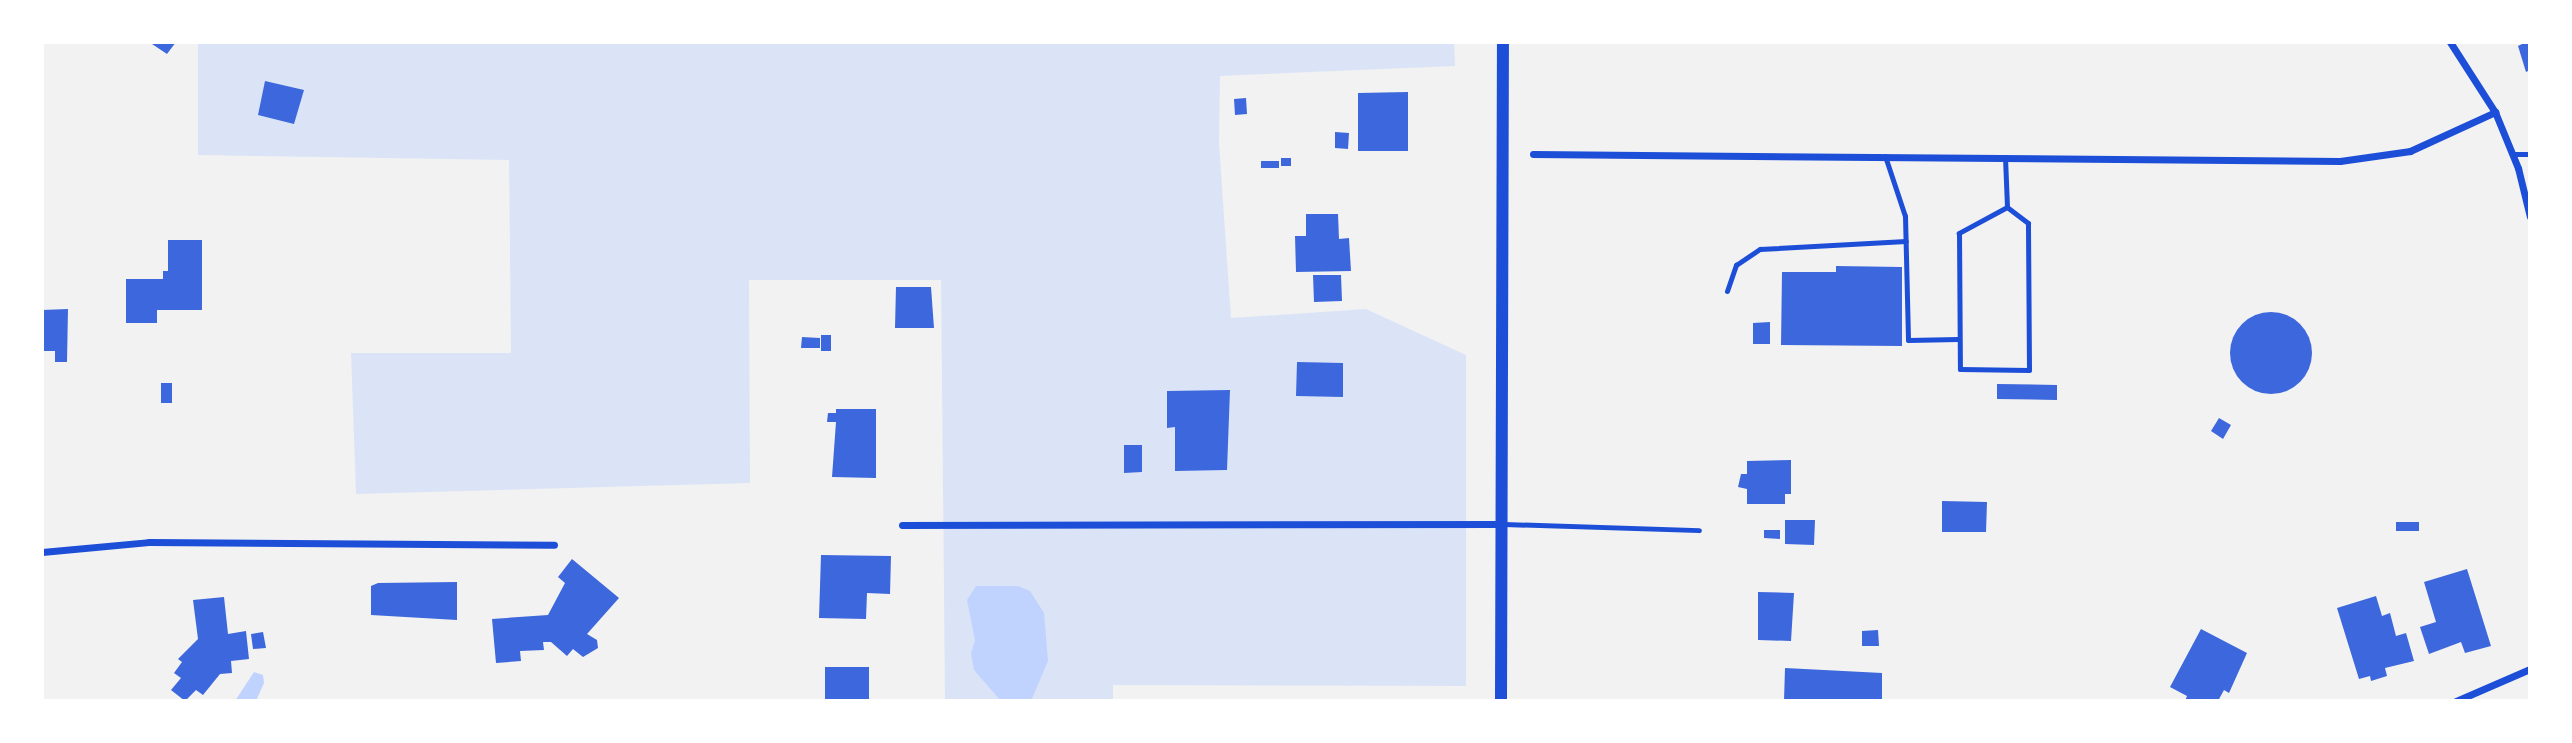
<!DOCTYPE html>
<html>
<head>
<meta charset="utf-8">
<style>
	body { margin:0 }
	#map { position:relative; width:2572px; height:743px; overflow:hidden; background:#f2f2f2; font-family:"Sofia Sans Condensed",sans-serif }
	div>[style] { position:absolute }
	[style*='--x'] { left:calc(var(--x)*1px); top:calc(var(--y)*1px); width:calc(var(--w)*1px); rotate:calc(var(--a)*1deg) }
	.green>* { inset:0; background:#dbe4f7 }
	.water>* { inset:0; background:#bfd3fe }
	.building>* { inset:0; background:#3d67dc }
	.round { border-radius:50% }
	.service>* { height:5px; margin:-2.5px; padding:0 2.5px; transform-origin:2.5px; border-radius:2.5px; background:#1d4ed8 }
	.minor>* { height:7px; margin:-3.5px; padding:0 3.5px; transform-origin:3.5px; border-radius:3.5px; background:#1d4ed8 }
	.tertiary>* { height:12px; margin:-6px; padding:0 6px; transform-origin:6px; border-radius:6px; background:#1d4ed8 }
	span { translate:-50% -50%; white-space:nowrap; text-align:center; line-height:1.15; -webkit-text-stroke:5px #fff; paint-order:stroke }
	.frame { position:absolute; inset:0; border:44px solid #fff; pointer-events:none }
</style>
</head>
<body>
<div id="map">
	<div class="green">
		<i style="clip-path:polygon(198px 42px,1454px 42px,1455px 66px,1220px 76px,1219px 143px,1231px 318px,1366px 309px,1466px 355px,1466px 686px,1113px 685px,1113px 701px,945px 701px,941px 280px,749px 280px,750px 483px,356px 494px,351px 353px,511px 353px,509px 160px,198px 155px)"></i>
	</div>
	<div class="water">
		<i style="clip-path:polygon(976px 586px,1018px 586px,1030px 591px,1044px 613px,1048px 661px,1031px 701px,1001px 701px,974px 670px,971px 653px,975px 640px,967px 600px)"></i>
		<i style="clip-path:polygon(254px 672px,263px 675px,264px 683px,256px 701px,235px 701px)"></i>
	</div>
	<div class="building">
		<i style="clip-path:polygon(149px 42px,176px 42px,167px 54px)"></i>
		<i style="clip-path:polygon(2526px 42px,2530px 42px,2530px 70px,2526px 72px,2518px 46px)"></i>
		<i style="clip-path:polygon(265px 81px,304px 90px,294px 124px,258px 115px)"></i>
		<i style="clip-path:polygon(1408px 92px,1408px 151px,1358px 151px,1358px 93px)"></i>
		<i style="clip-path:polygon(1246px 98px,1247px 114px,1235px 115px,1234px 99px)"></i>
		<i style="clip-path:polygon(1335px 132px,1349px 133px,1348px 149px,1335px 148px)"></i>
		<i style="clip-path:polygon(1281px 158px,1291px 158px,1291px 166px,1281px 166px)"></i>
		<i style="clip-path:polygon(1261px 161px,1279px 161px,1279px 168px,1261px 168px)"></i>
		<i style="clip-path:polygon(1306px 214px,1338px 214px,1339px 239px,1349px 238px,1351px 271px,1296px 272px,1295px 236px,1306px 236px)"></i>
		<i style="clip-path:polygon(168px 240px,202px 240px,202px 310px,157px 310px,157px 323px,126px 323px,126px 279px,163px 279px,163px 271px,168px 271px)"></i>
		<i style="clip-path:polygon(1836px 266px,1902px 267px,1902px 346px,1781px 345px,1782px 272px,1836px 272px)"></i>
		<i style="clip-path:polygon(1313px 275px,1341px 275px,1342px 301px,1314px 302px)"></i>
		<i style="clip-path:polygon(896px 287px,931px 287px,934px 328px,895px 328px)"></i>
		<i style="clip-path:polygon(68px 309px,67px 362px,55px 362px,55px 351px,42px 351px,42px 310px)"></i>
		<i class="round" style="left:2230px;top:312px;width:82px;height:82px"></i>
		<i style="clip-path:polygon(1770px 322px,1770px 344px,1753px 344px,1753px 323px)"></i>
		<i style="clip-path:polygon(821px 335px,831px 335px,831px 351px,821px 351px)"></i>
		<i style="clip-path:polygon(802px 337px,820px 338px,820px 348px,801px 348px)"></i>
		<i style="clip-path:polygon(1297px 362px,1343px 363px,1343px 397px,1296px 396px)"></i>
		<i style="clip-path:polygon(161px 383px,172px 383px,172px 403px,161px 403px)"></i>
		<i style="clip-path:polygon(1997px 384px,2057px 385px,2057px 400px,1997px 399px)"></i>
		<i style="clip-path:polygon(1230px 390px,1227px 470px,1175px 471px,1175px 427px,1167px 428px,1167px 391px)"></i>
		<i style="clip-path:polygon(836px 409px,876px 409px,876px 478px,832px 477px,836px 422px,827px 422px,828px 413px,836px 413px)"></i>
		<i style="clip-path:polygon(2219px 418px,2231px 425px,2223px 439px,2211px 431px)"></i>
		<i style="clip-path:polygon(1124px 445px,1142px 445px,1142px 472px,1124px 473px)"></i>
		<i style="clip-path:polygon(1791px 460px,1791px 494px,1785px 494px,1785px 504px,1747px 504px,1747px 489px,1738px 487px,1741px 474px,1747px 474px,1747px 461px)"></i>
		<i style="clip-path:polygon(1942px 501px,1987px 502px,1986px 532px,1942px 532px)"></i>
		<i style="clip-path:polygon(1785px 520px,1815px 520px,1814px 545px,1785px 544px)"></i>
		<i style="clip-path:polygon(2396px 522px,2419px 522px,2419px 531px,2396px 531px)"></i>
		<i style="clip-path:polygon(1764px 530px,1780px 530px,1780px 539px,1764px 538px)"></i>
		<i style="clip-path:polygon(821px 555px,891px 556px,890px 594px,867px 593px,866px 619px,819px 618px)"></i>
		<i style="clip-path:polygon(572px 559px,619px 598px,587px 634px,597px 640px,598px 648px,583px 657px,573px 649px,567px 656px,551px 642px,543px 642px,544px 650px,520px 651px,521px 661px,496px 663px,492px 619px,548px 615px,565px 583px,558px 577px)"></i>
		<i style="clip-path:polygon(2467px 569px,2491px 646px,2465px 653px,2461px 642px,2429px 654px,2420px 627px,2436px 622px,2424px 582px)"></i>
		<i style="clip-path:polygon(457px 582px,457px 620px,371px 615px,371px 586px,378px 583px)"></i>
		<i style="clip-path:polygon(1758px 592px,1794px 593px,1791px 641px,1758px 640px)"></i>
		<i style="clip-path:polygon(2376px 596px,2382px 616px,2390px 613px,2396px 636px,2406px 633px,2414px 661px,2385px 668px,2387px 676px,2371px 681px,2370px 676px,2359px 679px,2337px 608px)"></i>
		<i style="clip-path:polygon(224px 597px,228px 634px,246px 631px,249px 659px,231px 661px,232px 673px,220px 674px,203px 695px,196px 690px,185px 701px,171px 690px,181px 678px,174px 673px,182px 662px,178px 659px,198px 639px,193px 600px)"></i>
		<i style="clip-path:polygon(2201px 629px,2247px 653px,2229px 693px,2224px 690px,2218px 701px,2185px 701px,2187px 696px,2170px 687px)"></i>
		<i style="clip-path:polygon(1878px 630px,1879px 646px,1862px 646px,1862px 631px)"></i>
		<i style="clip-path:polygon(263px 632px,266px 648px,253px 649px,251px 634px)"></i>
		<i style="clip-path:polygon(825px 667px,869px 667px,869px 701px,825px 701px)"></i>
		<i style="clip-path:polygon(1785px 668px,1882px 673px,1882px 701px,1784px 701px)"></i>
	</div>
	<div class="service">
		<i style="--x:2512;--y:154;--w:18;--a:0"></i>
		<i style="--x:1885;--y:156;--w:63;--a:71.6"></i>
		<i style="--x:1905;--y:216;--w:124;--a:88.6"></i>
		<i style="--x:1908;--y:340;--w:50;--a:-1.1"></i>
		<i style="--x:2005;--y:157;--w:50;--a:87.7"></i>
		<i style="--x:2007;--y:207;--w:55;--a:151.6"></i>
		<i style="--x:1959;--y:233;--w:136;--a:89.6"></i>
		<i style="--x:1960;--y:369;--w:69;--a:0.8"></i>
		<i style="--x:2029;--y:370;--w:147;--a:-90.4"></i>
		<i style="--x:2028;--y:223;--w:26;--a:-143"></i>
		<i style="--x:1727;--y:291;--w:28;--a:-71"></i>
		<i style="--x:1736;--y:265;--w:29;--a:-34"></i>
		<i style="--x:1760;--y:249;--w:146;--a:-3.1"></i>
		<i style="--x:1504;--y:524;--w:195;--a:1.8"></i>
	</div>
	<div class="minor">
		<i style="--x:2450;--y:42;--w:83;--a:57.3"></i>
		<i style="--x:2495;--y:112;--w:61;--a:67.7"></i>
		<i style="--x:2518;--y:168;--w:50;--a:76.2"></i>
		<i style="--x:1533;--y:154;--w:807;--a:0.5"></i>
		<i style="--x:2340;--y:161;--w:71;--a:-8.1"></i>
		<i style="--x:2410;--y:151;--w:94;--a:-24.6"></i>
		<i style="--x:902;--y:525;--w:601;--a:-0.1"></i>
		<i style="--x:42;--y:552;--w:107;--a:-5.3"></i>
		<i style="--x:149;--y:542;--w:405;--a:0.4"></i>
		<i style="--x:2456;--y:701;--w:81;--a:-23.4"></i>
	</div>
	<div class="tertiary">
		<i style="--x:1501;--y:701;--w:659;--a:-89.83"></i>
	</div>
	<div class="frame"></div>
</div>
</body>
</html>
